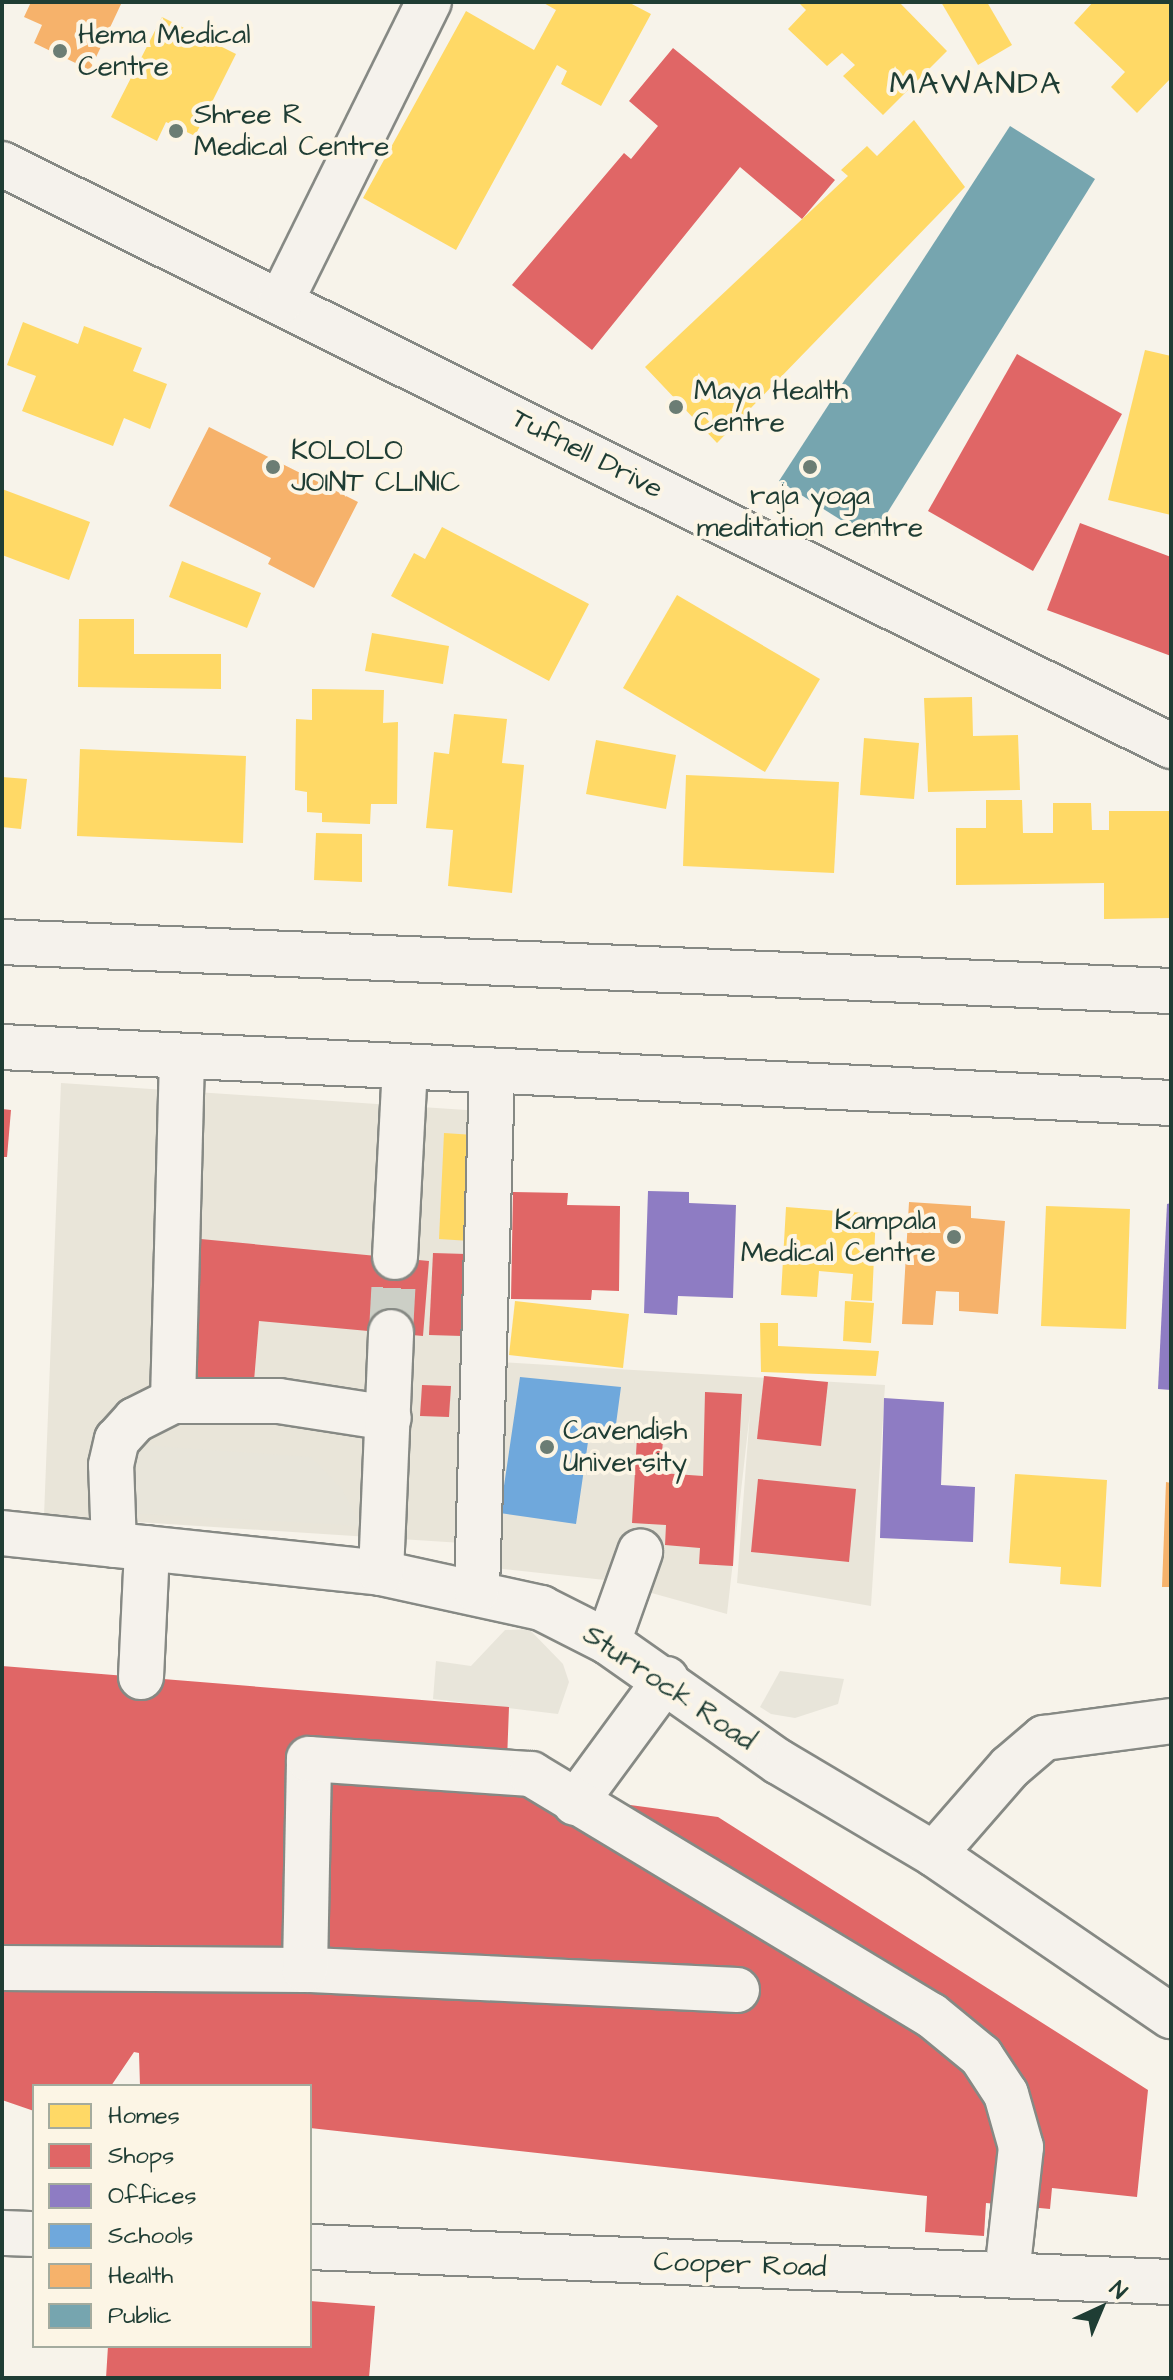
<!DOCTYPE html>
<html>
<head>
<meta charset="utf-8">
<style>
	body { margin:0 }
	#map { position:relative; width:1173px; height:2380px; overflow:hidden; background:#f7f3ea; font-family:"Architects Daughter",sans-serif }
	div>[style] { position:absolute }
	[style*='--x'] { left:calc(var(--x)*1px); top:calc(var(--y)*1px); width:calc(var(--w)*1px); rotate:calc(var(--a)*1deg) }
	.built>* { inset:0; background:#e9e5d9 }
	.green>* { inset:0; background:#e8e5da }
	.homes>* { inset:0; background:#ffd966 }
	.shops>* { inset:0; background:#e06666 }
	.offices>* { inset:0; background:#8e7cc3 }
	.schools>* { inset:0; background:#6fa8dc }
	.health>* { inset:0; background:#f6b26b }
	.public>* { inset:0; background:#76a5af }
	.minor-tunnel>* { height:44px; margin-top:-22px; transform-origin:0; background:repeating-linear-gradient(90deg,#cccfc6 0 44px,transparent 0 66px) }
	.roads { filter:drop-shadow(2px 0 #868984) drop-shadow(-2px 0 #868984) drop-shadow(0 2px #868984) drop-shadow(0 -2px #868984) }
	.minor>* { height:44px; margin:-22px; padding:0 22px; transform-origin:22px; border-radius:22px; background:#f5f2ec }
	.major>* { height:44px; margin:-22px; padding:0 22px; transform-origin:22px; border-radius:22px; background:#f5f2ec }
	.dots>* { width:22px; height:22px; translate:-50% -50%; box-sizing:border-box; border:4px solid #fcf5e5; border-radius:50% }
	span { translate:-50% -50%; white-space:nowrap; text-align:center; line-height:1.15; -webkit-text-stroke:8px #fcf5e5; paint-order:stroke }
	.poi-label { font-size:28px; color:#1f3d34 }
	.left { translate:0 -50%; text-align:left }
	.right { translate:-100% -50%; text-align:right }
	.street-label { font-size:28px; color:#1f3d34 }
	.quarter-label { font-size:32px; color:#1f3d34; letter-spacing:2px }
	.frame { position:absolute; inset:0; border:4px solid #1f3d34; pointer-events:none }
	.legend { position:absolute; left:32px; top:2084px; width:280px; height:264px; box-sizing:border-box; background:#fcf5e5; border:2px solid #a4ab9e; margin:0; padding:10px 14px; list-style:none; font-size:24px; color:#1f3d34 }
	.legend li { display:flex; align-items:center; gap:16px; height:40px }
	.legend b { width:40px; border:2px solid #a4ab9e }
	.north { position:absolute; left:1061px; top:2268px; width:80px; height:80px; -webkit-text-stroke:6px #fcf5e5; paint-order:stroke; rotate:44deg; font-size:22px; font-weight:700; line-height:32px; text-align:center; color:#1f3d34 }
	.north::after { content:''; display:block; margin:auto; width:28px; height:36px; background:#1f3d34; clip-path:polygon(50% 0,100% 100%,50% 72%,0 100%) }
</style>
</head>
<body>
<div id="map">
	<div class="built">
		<i style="clip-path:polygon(61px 1083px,481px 1111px,462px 1543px,44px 1516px)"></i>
		<i style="clip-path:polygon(499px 1362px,885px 1385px,871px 1606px,737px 1583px,750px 1412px,727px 1614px,605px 1580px,495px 1568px)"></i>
	</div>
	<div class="green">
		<i style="clip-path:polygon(140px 1445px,311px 1457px,342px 1489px,361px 1526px,107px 1512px,111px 1465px)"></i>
		<i style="clip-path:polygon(529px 1629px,563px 1664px,569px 1682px,558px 1714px,433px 1699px,436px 1661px,471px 1666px,505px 1630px)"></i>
		<i style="clip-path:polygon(780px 1671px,844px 1679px,838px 1704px,795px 1718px,771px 1714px,760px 1707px)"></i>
	</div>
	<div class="homes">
		<i style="clip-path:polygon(542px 2px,628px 2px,651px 14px,601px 106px,561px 84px,567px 71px,557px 65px,456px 250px,363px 198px,466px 11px,534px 50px,556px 10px)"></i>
		<i style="clip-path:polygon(798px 2px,899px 2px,947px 51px,883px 115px,843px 76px,855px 65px,842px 53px,827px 66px,788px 29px,806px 10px)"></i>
		<i style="clip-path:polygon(941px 2px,987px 2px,1012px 45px,978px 65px)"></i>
		<i style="clip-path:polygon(1093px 2px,1171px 2px,1171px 78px,1137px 113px,1111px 87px,1125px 72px,1074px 23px)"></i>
		<i style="clip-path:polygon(162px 17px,236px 54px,195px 136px,166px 122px,157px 141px,111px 117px)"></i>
		<i style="clip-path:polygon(914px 120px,965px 187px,717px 443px,645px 367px,848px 176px,841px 170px,867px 146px,877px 156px)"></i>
		<i style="clip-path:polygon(23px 322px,78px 344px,84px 326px,142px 348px,133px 371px,167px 384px,150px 429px,124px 418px,113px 446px,22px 411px,36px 376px,7px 365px)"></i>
		<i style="clip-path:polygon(1145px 350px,1171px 356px,1171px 515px,1108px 500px)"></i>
		<i style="clip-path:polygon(2px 489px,90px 522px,69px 580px,2px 555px)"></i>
		<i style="clip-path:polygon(442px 527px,589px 604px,549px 681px,391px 596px,414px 553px,425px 559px)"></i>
		<i style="clip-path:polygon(182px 561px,261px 593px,247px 628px,169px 597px)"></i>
		<i style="clip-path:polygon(677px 595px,820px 679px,765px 772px,623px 688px)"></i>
		<i style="clip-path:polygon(79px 619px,134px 619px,134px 654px,221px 654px,221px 689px,78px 687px)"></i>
		<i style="clip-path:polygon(372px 633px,449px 646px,443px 684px,365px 671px)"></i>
		<i style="clip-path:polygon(312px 689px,384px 690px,383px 723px,398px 722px,397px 804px,371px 804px,370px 824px,322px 822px,322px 813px,307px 812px,307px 792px,295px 790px,296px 719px,312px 720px)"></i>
		<i style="clip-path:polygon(972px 697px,973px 736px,1018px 735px,1020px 790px,928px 792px,924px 698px)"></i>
		<i style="clip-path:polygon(454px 714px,507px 719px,502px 763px,524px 765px,512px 893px,448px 886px,453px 830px,426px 828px,434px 752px,449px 754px)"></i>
		<i style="clip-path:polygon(864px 738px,919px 743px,914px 799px,860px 795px)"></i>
		<i style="clip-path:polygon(596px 740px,676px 755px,666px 809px,586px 794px)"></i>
		<i style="clip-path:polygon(80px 749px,246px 756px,243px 843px,77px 836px)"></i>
		<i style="clip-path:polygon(686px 775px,839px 782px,834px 873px,683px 866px)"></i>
		<i style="clip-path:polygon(2px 777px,27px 779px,21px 829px,2px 827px)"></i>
		<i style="clip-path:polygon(986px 800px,1022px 800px,1023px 833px,1053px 833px,1053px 803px,1091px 803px,1092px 830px,1109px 830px,1109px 811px,1171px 811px,1171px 918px,1104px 919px,1104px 883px,956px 885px,956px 828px,986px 828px)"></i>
		<i style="clip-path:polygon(316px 833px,362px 834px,362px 882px,314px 880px)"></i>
		<i style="clip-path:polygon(444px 1133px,474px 1135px,470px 1241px,439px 1239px)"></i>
		<i style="clip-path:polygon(1046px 1206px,1130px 1209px,1126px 1329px,1041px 1326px)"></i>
		<i style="clip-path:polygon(786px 1207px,876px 1214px,872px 1301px,851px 1300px,853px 1274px,819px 1271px,817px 1297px,781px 1295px)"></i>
		<i style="clip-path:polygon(515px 1301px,629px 1314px,623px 1368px,509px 1355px)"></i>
		<i style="clip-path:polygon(845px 1301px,874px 1303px,871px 1343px,843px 1341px)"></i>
		<i style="clip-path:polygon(760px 1323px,778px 1323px,778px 1346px,879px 1351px,876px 1376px,761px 1372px)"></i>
		<i style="clip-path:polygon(1015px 1474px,1107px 1480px,1101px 1587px,1060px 1584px,1061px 1567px,1009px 1563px)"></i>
	</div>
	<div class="shops">
		<i style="clip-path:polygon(673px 48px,835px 180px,802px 219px,740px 167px,592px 350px,512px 285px,624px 153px,631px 159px,658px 126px,629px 101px)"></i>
		<i style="clip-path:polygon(1017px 354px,1122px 414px,1033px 571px,928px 511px)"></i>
		<i style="clip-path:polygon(1080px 523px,1171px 557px,1171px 656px,1047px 610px)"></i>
		<i style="clip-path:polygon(2px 1109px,11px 1110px,7px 1157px,2px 1157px)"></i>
		<i style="clip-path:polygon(513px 1192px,568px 1193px,567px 1205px,620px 1206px,619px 1291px,592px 1290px,591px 1300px,511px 1299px)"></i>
		<i style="clip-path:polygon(169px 1236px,429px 1261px,423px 1336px,259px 1321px,253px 1393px,192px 1387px,198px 1326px,162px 1323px)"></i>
		<i style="clip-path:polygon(433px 1253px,466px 1254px,462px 1336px,429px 1335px)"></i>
		<i style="clip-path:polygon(764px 1376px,828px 1382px,821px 1446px,757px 1439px)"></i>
		<i style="clip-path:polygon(422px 1385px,451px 1386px,449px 1417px,420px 1416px)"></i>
		<i style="clip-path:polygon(705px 1392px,742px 1394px,733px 1566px,699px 1564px,700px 1548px,665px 1545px,666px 1525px,632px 1523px,637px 1437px,663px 1438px,661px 1473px,703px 1476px)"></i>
		<i style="clip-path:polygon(758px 1479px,856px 1489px,849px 1562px,751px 1552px)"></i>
		<i style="clip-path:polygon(2px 1666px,509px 1707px,506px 1788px,718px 1817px,1148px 2090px,1137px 2197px,1052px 2188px,1050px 2209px,986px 2203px,984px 2236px,925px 2232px,927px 2196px,310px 2128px,310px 2086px,140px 2086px,139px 2053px,134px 2052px,111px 2086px,34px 2086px,34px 2111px,2px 2100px)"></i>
		<i style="clip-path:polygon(310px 2301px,375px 2306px,369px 2378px,106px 2378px,108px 2346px,310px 2346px)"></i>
	</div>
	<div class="offices">
		<i style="clip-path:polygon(648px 1191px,689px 1192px,689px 1203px,736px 1205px,733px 1298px,678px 1296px,677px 1315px,644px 1313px)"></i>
		<i style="clip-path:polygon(1171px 1203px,1171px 1390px,1158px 1389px,1167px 1204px)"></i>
		<i style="clip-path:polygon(884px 1398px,944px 1402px,941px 1485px,975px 1487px,973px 1542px,880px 1538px)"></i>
	</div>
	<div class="schools">
		<i style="clip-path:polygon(520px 1377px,621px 1387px,614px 1439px,589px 1435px,576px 1524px,500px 1513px)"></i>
	</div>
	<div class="health">
		<i style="clip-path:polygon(31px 2px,122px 2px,90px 70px,34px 43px,42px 25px,24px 17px)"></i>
		<i style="clip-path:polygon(209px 427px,358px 502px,314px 588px,268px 564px,271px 558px,169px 506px)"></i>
		<i style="clip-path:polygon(909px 1202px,971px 1206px,971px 1218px,1005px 1221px,998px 1314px,959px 1311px,959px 1292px,936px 1291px,933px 1325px,902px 1324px)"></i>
		<i style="clip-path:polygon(1166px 1482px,1171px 1483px,1171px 1587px,1162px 1587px)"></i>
	</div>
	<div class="public">
		<i style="clip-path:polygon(1010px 126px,1095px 179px,871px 539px,779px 481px)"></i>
	</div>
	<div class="minor-tunnel">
		<i style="--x:391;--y:1332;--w:75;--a:-86.9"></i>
	</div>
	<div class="roads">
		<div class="minor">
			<i style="--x:2;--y:164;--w:1306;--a:26.47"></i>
			<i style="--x:281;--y:301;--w:334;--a:-63.7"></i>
			<i style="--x:395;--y:1257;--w:189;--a:-87"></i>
			<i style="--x:173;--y:1401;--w:342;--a:-88.5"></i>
			<i style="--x:2;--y:1533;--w:381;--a:6"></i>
			<i style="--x:381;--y:1573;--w:164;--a:12.3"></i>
			<i style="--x:541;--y:1608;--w:75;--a:26.9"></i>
			<i style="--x:608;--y:1642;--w:209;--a:35.1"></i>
			<i style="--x:779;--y:1762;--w:180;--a:30.7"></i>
			<i style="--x:934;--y:1854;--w:287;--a:34.4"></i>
			<i style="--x:114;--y:1545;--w:80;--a:-92.1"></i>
			<i style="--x:111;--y:1465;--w:26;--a:-77"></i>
			<i style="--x:117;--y:1440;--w:27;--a:-48"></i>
			<i style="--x:135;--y:1420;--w:42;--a:-26.6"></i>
			<i style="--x:173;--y:1401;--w:106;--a:0"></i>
			<i style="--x:279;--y:1401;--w:111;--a:8.8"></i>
			<i style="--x:381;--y:1573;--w:241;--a:-87.6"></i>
			<i style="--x:477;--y:1590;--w:519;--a:-88.34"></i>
			<i style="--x:608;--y:1642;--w:96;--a:-70.4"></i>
			<i style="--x:141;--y:1677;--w:129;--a:-87.3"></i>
			<i style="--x:575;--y:1803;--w:154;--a:-53.7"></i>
			<i style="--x:934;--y:1854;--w:116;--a:-48.9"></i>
			<i style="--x:1010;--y:1767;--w:45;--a:-40.5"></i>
			<i style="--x:1044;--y:1738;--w:128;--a:-7.6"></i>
			<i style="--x:2;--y:1968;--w:303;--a:0.4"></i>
			<i style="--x:737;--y:1990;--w:432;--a:-177.3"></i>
			<i style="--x:305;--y:1970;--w:211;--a:-88.9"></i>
			<i style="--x:309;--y:1759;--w:223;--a:3.9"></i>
			<i style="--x:531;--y:1774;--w:467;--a:31.1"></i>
			<i style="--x:931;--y:2015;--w:65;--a:39.4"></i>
			<i style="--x:981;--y:2056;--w:45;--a:56.7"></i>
			<i style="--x:1006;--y:2094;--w:55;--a:74.2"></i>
			<i style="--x:1021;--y:2147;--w:128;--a:96.3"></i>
			<i style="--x:2;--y:2233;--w:32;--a:2"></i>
			<i style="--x:310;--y:2247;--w:862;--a:2.33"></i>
		</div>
		<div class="major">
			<i style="--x:2;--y:942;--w:1170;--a:2.4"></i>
			<i style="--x:2;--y:1047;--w:1170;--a:2.74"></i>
		</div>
	</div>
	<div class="dots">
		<i style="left:60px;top:51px;background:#6b7d74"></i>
		<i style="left:176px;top:131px;background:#6b7d74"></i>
		<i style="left:676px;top:407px;background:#6b7d74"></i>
		<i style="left:273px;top:467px;background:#6b7d74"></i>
		<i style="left:810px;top:467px;background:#6b7d74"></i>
		<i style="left:954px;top:1237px;background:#6b7d74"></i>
		<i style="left:547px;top:1447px;background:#6b7d74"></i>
	</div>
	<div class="poi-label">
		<span class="left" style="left:78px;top:51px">Hema Medical<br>Centre</span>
		<span class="left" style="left:194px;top:131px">Shree R<br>Medical Centre</span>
		<span class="left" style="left:694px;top:407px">Maya Health<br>Centre</span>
		<span class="left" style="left:291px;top:467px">KOLOLO<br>JOINT CLINIC</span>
		<span style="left:810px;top:512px">raja yoga<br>meditation centre</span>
		<span class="right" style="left:936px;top:1237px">Kampala<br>Medical Centre</span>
		<span class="left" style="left:563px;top:1447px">Cavendish<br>University</span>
	</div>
	<div class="street-label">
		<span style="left:587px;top:454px;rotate:27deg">Tufnell Drive</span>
		<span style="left:669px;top:1688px;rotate:34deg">Sturrock Road</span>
		<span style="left:740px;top:2265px;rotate:2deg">Cooper Road</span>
	</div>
	<div class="quarter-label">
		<span style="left:976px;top:84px">MAWANDA</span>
	</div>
	<div class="frame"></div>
	<ul class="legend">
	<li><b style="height:22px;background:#ffd966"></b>Homes</li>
	<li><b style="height:22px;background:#e06666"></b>Shops</li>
	<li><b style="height:22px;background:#8e7cc3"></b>Offices</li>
	<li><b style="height:22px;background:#6fa8dc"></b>Schools</li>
	<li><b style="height:22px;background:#f6b26b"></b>Health</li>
	<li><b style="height:22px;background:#76a5af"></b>Public</li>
	</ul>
	<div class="north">N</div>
</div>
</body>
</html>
